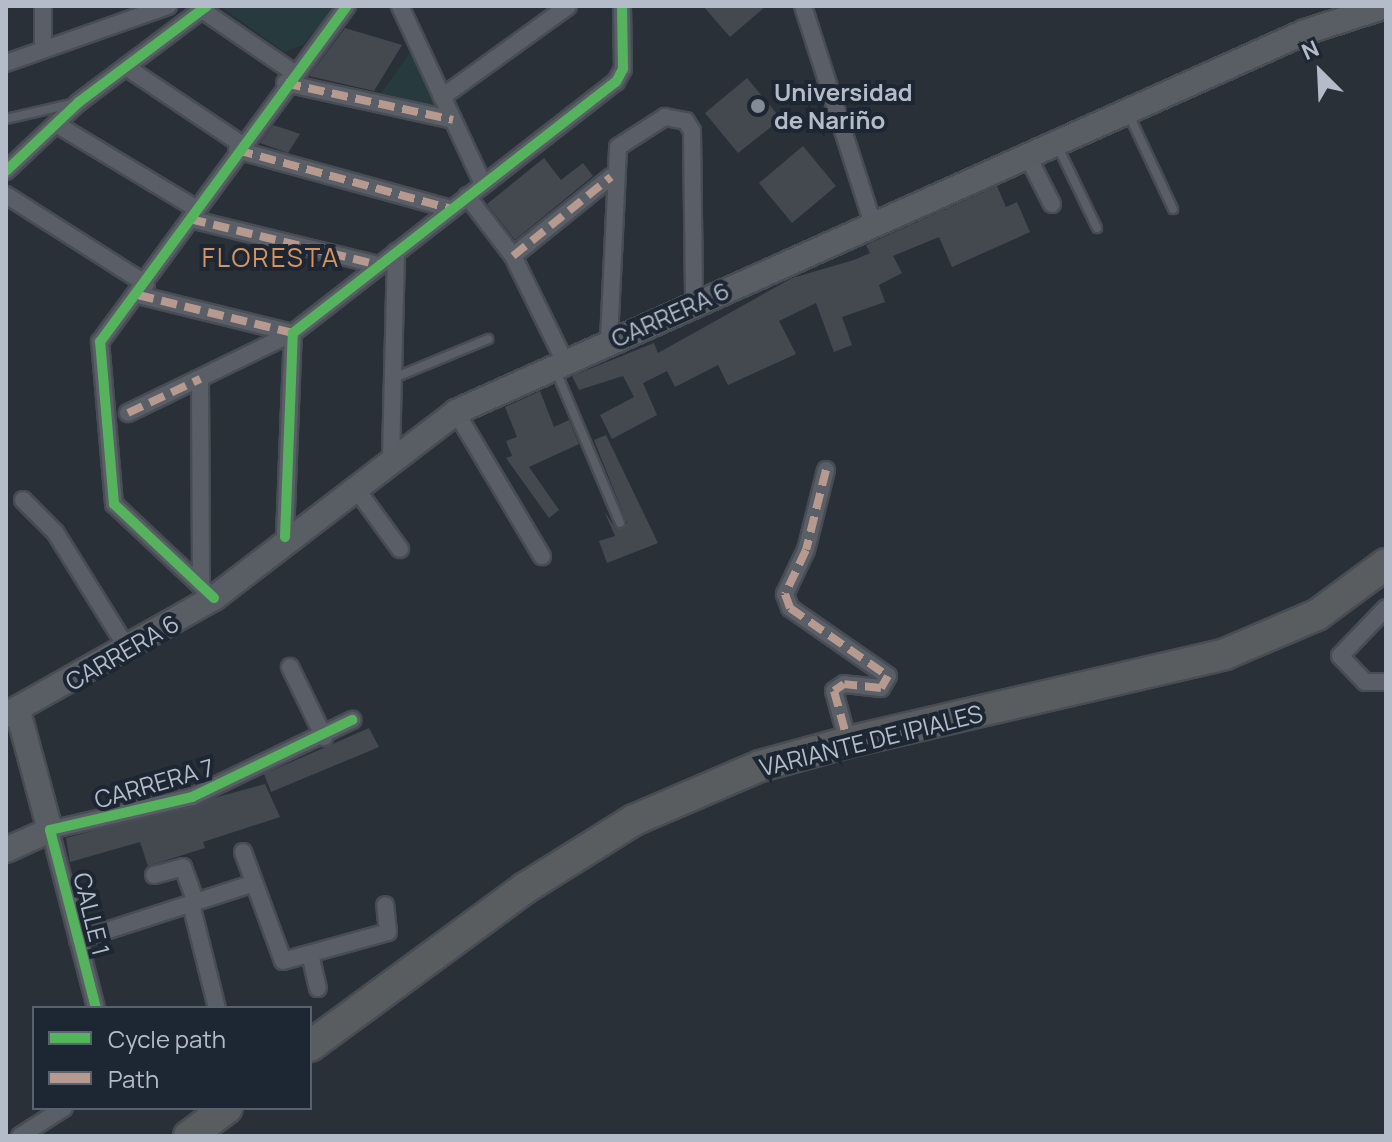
<!DOCTYPE html>
<html>
<head>
<meta charset="utf-8">
<style>
	body { margin:0 }
	#map { position:relative; width:1392px; height:1142px; overflow:hidden; background:#2a3038; font-family:Manrope,sans-serif }
	div>[style] { position:absolute }
	[style*='--x'] { left:calc(var(--x)*1px); top:calc(var(--y)*1px); width:calc(var(--w)*1px); rotate:calc(var(--a)*1deg) }
	.green>* { inset:0; background:#273a3e }
	.building>* { inset:0; background:#444950 }
	.roads { filter:drop-shadow(2px 0 #484c53) drop-shadow(-2px 0 #484c53) drop-shadow(0 2px #484c53) drop-shadow(0 -2px #484c53) }
	.lane>* { height:8px; margin:-4px; padding:0 4px; transform-origin:4px; border-radius:4px; background:#5a5e66 }
	.street>* { height:16px; margin:-8px; padding:0 8px; transform-origin:8px; border-radius:8px; background:#5a5e66 }
	.secondary>* { height:24px; margin:-12px; padding:0 12px; transform-origin:12px; border-radius:12px; background:#595d64 }
	.highway>* { height:30px; margin:-15px; padding:0 15px; transform-origin:15px; border-radius:15px; background:#5a5d60 }
	.quiet>* { height:8px; margin-top:-4px; transform-origin:0; background:repeating-linear-gradient(90deg,#b69a8f 0 16px,transparent 0 24px) }
	.cycleway>* { height:10px; margin:-5px; padding:0 5px; transform-origin:5px; border-radius:5px; background:#56b35d }
	.dots>* { width:22px; height:22px; translate:-50% -50%; box-sizing:border-box; border:4px solid #1d2633; border-radius:50% }
	span { translate:-50% -50%; white-space:nowrap; text-align:center; line-height:1.15; -webkit-text-stroke:8px #1d2633; paint-order:stroke }
	.poi-label { font-size:24px; color:#b4bcc9; font-weight:700 }
	.left { translate:0 -50%; text-align:left }
	.street-label { font-size:24px; color:#b4bcc9 }
	.neighbourhood-label { font-size:26px; color:#d59563; letter-spacing:2px }
	.frame { position:absolute; inset:0; border:8px solid #b4bcc9; pointer-events:none }
	.legend { position:absolute; left:32px; top:1006px; width:280px; height:104px; box-sizing:border-box; background:#1d2633; border:2px solid #59626f; margin:0; padding:10px 14px; list-style:none; font-size:24px; color:#b4bcc9 }
	.legend li { display:flex; align-items:center; gap:16px; height:40px }
	.legend b { width:40px; border:2px solid #59626f }
	.north { position:absolute; left:1280px; top:32px; width:80px; height:80px; -webkit-text-stroke:6px #1d2633; paint-order:stroke; rotate:336deg; font-size:22px; font-weight:700; line-height:32px; text-align:center; color:#b4bcc9 }
	.north::after { content:''; display:block; margin:auto; width:28px; height:36px; background:#b4bcc9; clip-path:polygon(50% 0,100% 100%,50% 72%,0 100%) }
</style>
</head>
<body>
<div id="map">
	<div class="green">
		<i style="clip-path:polygon(336px 6px,303px 45px,284px 52px,221px 7px)"></i>
		<i style="clip-path:polygon(410px 53px,445px 113px,378px 97px)"></i>
	</div>
	<div class="building">
		<i style="clip-path:polygon(703px 6px,766px 6px,730px 37px)"></i>
		<i style="clip-path:polygon(345px 28px,402px 45px,374px 91px,309px 76px)"></i>
		<i style="clip-path:polygon(747px 78px,781px 119px,738px 153px,705px 113px)"></i>
		<i style="clip-path:polygon(273px 125px,300px 134px,288px 153px,260px 143px)"></i>
		<i style="clip-path:polygon(803px 146px,836px 186px,792px 223px,759px 183px)"></i>
		<i style="clip-path:polygon(544px 158px,561px 180px,583px 163px,593px 176px,515px 240px,487px 204px)"></i>
		<i style="clip-path:polygon(997px 186px,1006px 207px,1017px 202px,1030px 232px,952px 267px,939px 237px,893px 256px,902px 273px,879px 285px,885px 302px,842px 317px,852px 345px,834px 352px,816px 303px,779px 321px,796px 354px,728px 385px,718px 365px,675px 387px,667px 371px,643px 383px,657px 415px,612px 439px,600px 415px,634px 397px,623px 376px,579px 390px,572px 376px,654px 343px,658px 353px,792px 278px,854px 260px,870px 253px,866px 245px)"></i>
		<i style="clip-path:polygon(540px 391px,554px 427px,569px 420px,579px 444px,529px 467px,559px 510px,549px 518px,506px 458px,512px 456px,506px 441px,517px 437px,505px 407px)"></i>
		<i style="clip-path:polygon(606px 435px,658px 543px,607px 563px,599px 541px,615px 536px,604px 511px,616px 529px,627px 523px,594px 440px)"></i>
		<i style="clip-path:polygon(369px 728px,379px 747px,271px 792px,264px 774px)"></i>
		<i style="clip-path:polygon(265px 784px,280px 817px,203px 842px,205px 848px,148px 866px,140px 842px,70px 862px,66px 838px)"></i>
	</div>
	<div class="roads">
		<div class="lane">
			<i style="--x:1129;--y:115;--w:104;--a:64.9"></i>
			<i style="--x:6;--y:119;--w:67;--a:-13"></i>
			<i style="--x:1058;--y:147;--w:90;--a:64.3"></i>
			<i style="--x:555;--y:369;--w:167;--a:67.1"></i>
			<i style="--x:394;--y:378;--w:102;--a:-22.5"></i>
		</div>
		<div class="street">
			<i style="--x:43;--y:6;--w:43;--a:90"></i>
			<i style="--x:400;--y:6;--w:196;--a:65"></i>
			<i style="--x:803;--y:6;--w:229;--a:72.2"></i>
			<i style="--x:202;--y:10;--w:110;--a:34.3"></i>
			<i style="--x:6;--y:63;--w:172;--a:-19.4"></i>
			<i style="--x:126;--y:67;--w:138;--a:33.8"></i>
			<i style="--x:285;--y:83;--w:172;--a:12.4"></i>
			<i style="--x:442;--y:97;--w:155;--a:-35.8"></i>
			<i style="--x:56;--y:124;--w:165;--a:31.1"></i>
			<i style="--x:237;--y:150;--w:222;--a:15.4"></i>
			<i style="--x:1027;--y:155;--w:55;--a:63"></i>
			<i style="--x:6;--y:171;--w:100;--a:-43.4"></i>
			<i style="--x:79;--y:102;--w:160;--a:-36.9"></i>
			<i style="--x:6;--y:195;--w:166;--a:32.4"></i>
			<i style="--x:467;--y:196;--w:76;--a:52.5"></i>
			<i style="--x:513;--y:256;--w:118;--a:63.9"></i>
			<i style="--x:190;--y:219;--w:195;--a:13.7"></i>
			<i style="--x:513;--y:256;--w:126;--a:-38.9"></i>
			<i style="--x:138;--y:295;--w:160;--a:13.8"></i>
			<i style="--x:609;--y:340;--w:193;--a:-87.3"></i>
			<i style="--x:618;--y:147;--w:56;--a:-32.6"></i>
			<i style="--x:665;--y:117;--w:21;--a:11"></i>
			<i style="--x:686;--y:121;--w:12;--a:59"></i>
			<i style="--x:692;--y:131;--w:172;--a:89.3"></i>
			<i style="--x:200;--y:379;--w:207;--a:89.7"></i>
			<i style="--x:456;--y:412;--w:168;--a:59.2"></i>
			<i style="--x:128;--y:413;--w:183;--a:-25.9"></i>
			<i style="--x:391;--y:457;--w:205;--a:-88.6"></i>
			<i style="--x:826;--y:470;--w:82;--a:104"></i>
			<i style="--x:806;--y:550;--w:49;--a:115.5"></i>
			<i style="--x:785;--y:594;--w:15;--a:70"></i>
			<i style="--x:790;--y:608;--w:119;--a:34.8"></i>
			<i style="--x:888;--y:676;--w:14;--a:120"></i>
			<i style="--x:881;--y:688;--w:37;--a:-174"></i>
			<i style="--x:844;--y:684;--w:12;--a:145"></i>
			<i style="--x:834;--y:691;--w:53;--a:74.6"></i>
			<i style="--x:354;--y:486;--w:78;--a:53.9"></i>
			<i style="--x:23;--y:500;--w:45;--a:45"></i>
			<i style="--x:55;--y:532;--w:140;--a:58.1"></i>
			<i style="--x:285;--y:537;--w:204;--a:-87.8"></i>
			<i style="--x:293;--y:333;--w:409;--a:-37.9"></i>
			<i style="--x:616;--y:82;--w:15;--a:-62"></i>
			<i style="--x:623;--y:69;--w:63;--a:-90.9"></i>
			<i style="--x:214;--y:598;--w:137;--a:-136.8"></i>
			<i style="--x:114;--y:504;--w:163;--a:-94.9"></i>
			<i style="--x:100;--y:342;--w:417;--a:-53.7"></i>
			<i style="--x:1386;--y:608;--w:66;--a:133.8"></i>
			<i style="--x:1340;--y:656;--w:36;--a:46"></i>
			<i style="--x:1365;--y:682;--w:21;--a:0"></i>
			<i style="--x:290;--y:667;--w:78;--a:64.1"></i>
			<i style="--x:243;--y:852;--w:116;--a:69.8"></i>
			<i style="--x:283;--y:961;--w:109;--a:-15.4"></i>
			<i style="--x:388;--y:932;--w:27;--a:-96"></i>
			<i style="--x:154;--y:875;--w:30;--a:-15"></i>
			<i style="--x:183;--y:867;--w:37;--a:70"></i>
			<i style="--x:191;--y:904;--w:107;--a:76"></i>
			<i style="--x:78;--y:940;--w:185;--a:-17.9"></i>
			<i style="--x:310;--y:954;--w:35;--a:77"></i>
			<i style="--x:96;--y:1008;--w:184;--a:-104.5"></i>
			<i style="--x:50;--y:830;--w:146;--a:-13.1"></i>
			<i style="--x:192;--y:797;--w:178;--a:-25.7"></i>
			<i style="--x:20;--y:1136;--w:52;--a:-32.5"></i>
		</div>
		<div class="secondary">
			<i style="--x:6;--y:715;--w:239;--a:-29.4"></i>
			<i style="--x:214;--y:598;--w:305;--a:-37.5"></i>
			<i style="--x:456;--y:412;--w:930;--a:-24.11"></i>
			<i style="--x:1305;--y:32;--w:85;--a:-17.8"></i>
			<i style="--x:6;--y:850;--w:48;--a:-24.4"></i>
			<i style="--x:50;--y:830;--w:123;--a:-105.1"></i>
		</div>
		<div class="highway">
			<i style="--x:310;--y:1046;--w:267;--a:-36.3"></i>
			<i style="--x:525;--y:888;--w:128;--a:-32"></i>
			<i style="--x:634;--y:820;--w:137;--a:-23.2"></i>
			<i style="--x:760;--y:766;--w:91;--a:-15.3"></i>
			<i style="--x:848;--y:742;--w:387;--a:-13.1"></i>
			<i style="--x:1225;--y:654;--w:100;--a:-23"></i>
			<i style="--x:1317;--y:615;--w:86;--a:-36.5"></i>
			<i style="--x:189;--y:1136;--w:47;--a:-36.4"></i>
		</div>
	</div>
	<div class="quiet">
		<i style="--x:285;--y:83;--w:172;--a:12.4"></i>
		<i style="--x:237;--y:150;--w:222;--a:15.4"></i>
		<i style="--x:190;--y:219;--w:195;--a:13.7"></i>
		<i style="--x:513;--y:256;--w:126;--a:-38.9"></i>
		<i style="--x:138;--y:295;--w:160;--a:13.8"></i>
		<i style="--x:128;--y:413;--w:80;--a:-25.3"></i>
		<i style="--x:826;--y:470;--w:82;--a:104"></i>
		<i style="--x:806;--y:550;--w:49;--a:115.5"></i>
		<i style="--x:785;--y:594;--w:15;--a:70"></i>
		<i style="--x:790;--y:608;--w:119;--a:34.8"></i>
		<i style="--x:888;--y:676;--w:14;--a:120"></i>
		<i style="--x:881;--y:688;--w:37;--a:-174"></i>
		<i style="--x:844;--y:684;--w:12;--a:145"></i>
		<i style="--x:834;--y:691;--w:53;--a:74.6"></i>
	</div>
	<div class="cycleway">
		<i style="--x:6;--y:171;--w:100;--a:-43.4"></i>
		<i style="--x:79;--y:102;--w:160;--a:-36.9"></i>
		<i style="--x:285;--y:537;--w:204;--a:-87.8"></i>
		<i style="--x:293;--y:333;--w:409;--a:-37.9"></i>
		<i style="--x:616;--y:82;--w:15;--a:-62"></i>
		<i style="--x:623;--y:69;--w:63;--a:-90.9"></i>
		<i style="--x:214;--y:598;--w:137;--a:-136.8"></i>
		<i style="--x:114;--y:504;--w:163;--a:-94.9"></i>
		<i style="--x:100;--y:342;--w:417;--a:-53.7"></i>
		<i style="--x:96;--y:1008;--w:184;--a:-104.5"></i>
		<i style="--x:50;--y:830;--w:146;--a:-13.1"></i>
		<i style="--x:192;--y:797;--w:178;--a:-25.7"></i>
	</div>
	<div class="dots">
		<i style="left:758px;top:106px;background:#848b96"></i>
	</div>
	<div class="poi-label">
		<span class="left" style="left:774px;top:106px">Universidad<br>de Nariño</span>
	</div>
	<div class="street-label">
		<span style="left:670px;top:314px;rotate:-24deg">CARRERA 6</span>
		<span style="left:122px;top:652px;rotate:-30deg">CARRERA 6</span>
		<span style="left:871px;top:740px;rotate:-14deg">VARIANTE DE IPIALES</span>
		<span style="left:154px;top:783px;rotate:-16deg">CARRERA 7</span>
		<span style="left:92px;top:914px;rotate:76deg">CALLE 1</span>
	</div>
	<div class="neighbourhood-label">
		<span style="left:271px;top:258px">FLORESTA</span>
	</div>
	<div class="frame"></div>
	<ul class="legend">
	<li><b style="height:10px;background:#56b35d"></b>Cycle path</li>
	<li><b style="height:10px;background:#b69a8f"></b>Path</li>
	</ul>
	<div class="north">N</div>
</div>
</body>
</html>
